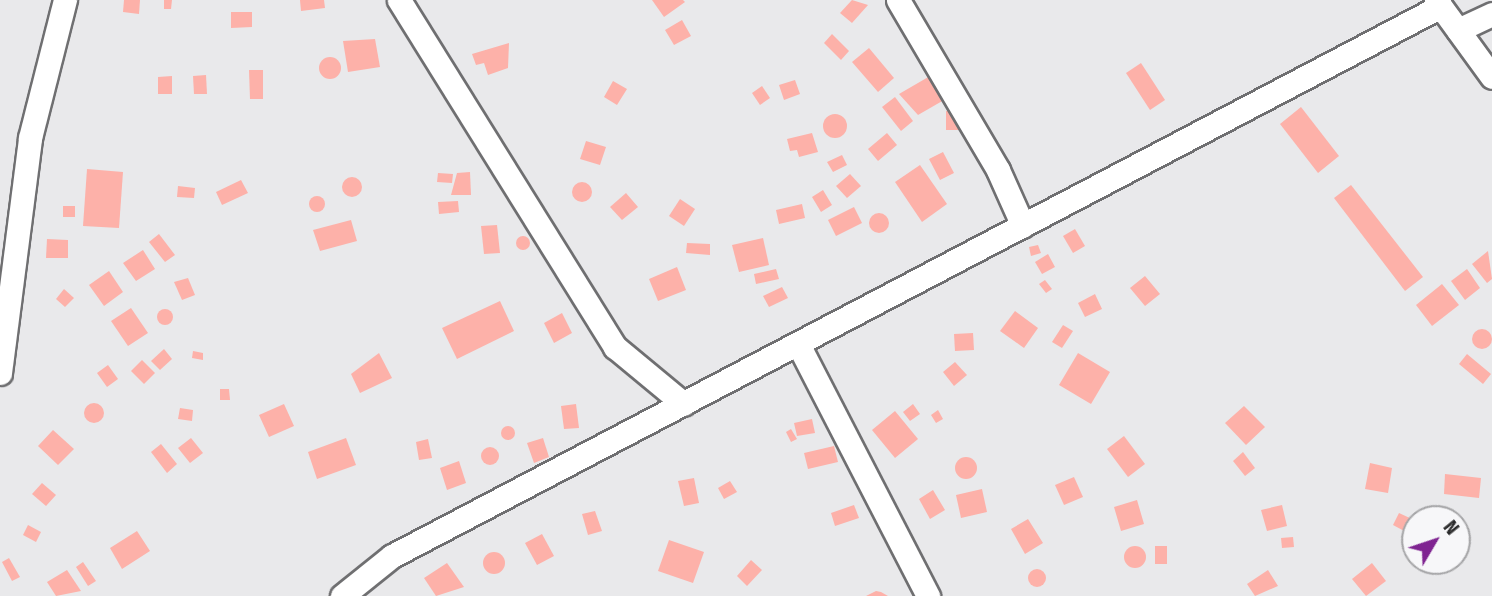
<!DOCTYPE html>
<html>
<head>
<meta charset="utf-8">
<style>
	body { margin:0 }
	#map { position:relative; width:1492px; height:596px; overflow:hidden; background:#e9e9eb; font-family:"Fira Sans Condensed",sans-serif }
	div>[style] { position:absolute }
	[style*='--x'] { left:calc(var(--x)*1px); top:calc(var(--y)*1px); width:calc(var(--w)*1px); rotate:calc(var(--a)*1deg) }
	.building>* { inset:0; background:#fdb1a9 }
	.round { border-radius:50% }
	.roads { filter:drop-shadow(2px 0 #6f6f71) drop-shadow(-2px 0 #6f6f71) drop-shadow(0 2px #6f6f71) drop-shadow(0 -2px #6f6f71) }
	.minor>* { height:23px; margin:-11.5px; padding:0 11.5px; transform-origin:11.5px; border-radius:11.5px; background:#fff }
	span { translate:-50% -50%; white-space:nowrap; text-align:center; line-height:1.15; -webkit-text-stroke:7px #f7f7f9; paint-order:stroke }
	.north { position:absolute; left:1401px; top:505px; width:70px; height:70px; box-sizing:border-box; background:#f7f7f9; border:2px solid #a5a5a7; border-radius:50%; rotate:51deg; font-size:19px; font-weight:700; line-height:28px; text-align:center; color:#2a2a2b }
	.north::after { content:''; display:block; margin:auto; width:24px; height:32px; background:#7f2491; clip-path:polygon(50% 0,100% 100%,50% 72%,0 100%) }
</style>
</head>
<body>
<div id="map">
	<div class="building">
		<i style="clip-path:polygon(124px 0,140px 0,139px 14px,123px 12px)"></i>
		<i style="clip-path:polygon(164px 0,172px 0,171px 9px,164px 9px)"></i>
		<i style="clip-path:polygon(300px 0,324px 0,325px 8px,301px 11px)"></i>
		<i style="clip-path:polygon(652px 0,683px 0,685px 2px,664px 17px)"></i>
		<i style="clip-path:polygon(852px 0,868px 5px,852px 23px,840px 13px)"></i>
		<i style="clip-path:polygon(231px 12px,252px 12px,252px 27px,231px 28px)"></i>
		<i style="clip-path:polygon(682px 20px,691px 36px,674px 45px,665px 30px)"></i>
		<i style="clip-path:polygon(832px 34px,849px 51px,841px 60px,824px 43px)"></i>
		<i style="clip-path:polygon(375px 39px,380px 67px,348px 72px,343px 41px)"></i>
		<i style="clip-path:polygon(509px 43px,508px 68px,488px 75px,484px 63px,476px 65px,472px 54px)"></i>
		<i style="clip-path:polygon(869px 48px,894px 78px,878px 92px,852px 62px)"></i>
		<i class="round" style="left:319px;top:57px;width:22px;height:22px"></i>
		<i style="clip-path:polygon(1141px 63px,1165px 100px,1150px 110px,1126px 73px)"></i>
		<i style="clip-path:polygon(249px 70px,263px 70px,263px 99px,250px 99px)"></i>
		<i style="clip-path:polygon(206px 75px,207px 94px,194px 94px,193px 76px)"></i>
		<i style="clip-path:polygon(172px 76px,172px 94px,158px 94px,158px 77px)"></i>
		<i style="clip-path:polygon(930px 76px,944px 100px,918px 115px,899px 94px)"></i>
		<i style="clip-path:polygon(795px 80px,800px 94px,784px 100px,779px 85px)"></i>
		<i style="clip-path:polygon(613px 81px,627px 89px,617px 105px,604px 97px)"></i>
		<i style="clip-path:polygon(762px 86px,770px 98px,760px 105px,752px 93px)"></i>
		<i style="clip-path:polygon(895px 97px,913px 121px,901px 131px,882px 107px)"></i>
		<i style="clip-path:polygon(1301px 107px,1339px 156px,1318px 173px,1280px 124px)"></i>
		<i style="clip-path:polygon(946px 111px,965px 112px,965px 130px,946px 130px)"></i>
		<i class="round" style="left:823px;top:114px;width:24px;height:24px"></i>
		<i style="clip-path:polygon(812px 133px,818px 152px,799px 157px,797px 150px,790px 151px,787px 139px)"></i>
		<i style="clip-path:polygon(887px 133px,897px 145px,878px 161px,868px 149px)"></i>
		<i style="clip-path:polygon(586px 141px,606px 147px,600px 165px,580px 159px)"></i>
		<i style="clip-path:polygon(943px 152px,954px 173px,940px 180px,929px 159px)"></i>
		<i style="clip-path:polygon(842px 155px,847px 165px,833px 172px,827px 162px)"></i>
		<i style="clip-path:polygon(920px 165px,947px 204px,922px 222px,895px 182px)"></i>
		<i style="clip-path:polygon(87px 169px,123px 172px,119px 228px,83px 226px)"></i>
		<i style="clip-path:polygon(470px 172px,471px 195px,451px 195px,457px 173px)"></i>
		<i style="clip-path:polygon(438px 173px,453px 174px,452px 183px,437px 182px)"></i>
		<i style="clip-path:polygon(850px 174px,861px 186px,847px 198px,836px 186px)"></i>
		<i class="round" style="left:342px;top:177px;width:20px;height:20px"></i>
		<i style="clip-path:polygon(241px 180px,248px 193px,222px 205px,216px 192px)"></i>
		<i class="round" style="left:572px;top:182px;width:20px;height:20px"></i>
		<i style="clip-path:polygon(1351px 185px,1423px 277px,1405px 291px,1334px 198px)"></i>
		<i style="clip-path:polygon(178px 186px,195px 188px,194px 198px,177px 197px)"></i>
		<i style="clip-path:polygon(823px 190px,832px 205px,821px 212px,812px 197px)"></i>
		<i style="clip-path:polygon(626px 193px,638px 207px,622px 220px,610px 207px)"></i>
		<i class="round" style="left:309px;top:196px;width:16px;height:16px"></i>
		<i style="clip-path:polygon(680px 199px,695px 209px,684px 226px,669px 216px)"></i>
		<i style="clip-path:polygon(458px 201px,459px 212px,439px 214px,438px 202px)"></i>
		<i style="clip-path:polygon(802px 204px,805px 218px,779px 224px,776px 210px)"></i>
		<i style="clip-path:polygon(63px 206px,75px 206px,75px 217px,63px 217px)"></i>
		<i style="clip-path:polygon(854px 207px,862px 223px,836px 236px,828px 220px)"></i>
		<i class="round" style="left:869px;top:213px;width:20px;height:20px"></i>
		<i style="clip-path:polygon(351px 220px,357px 241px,320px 251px,313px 230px)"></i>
		<i style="clip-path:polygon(497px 225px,500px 253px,484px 254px,481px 226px)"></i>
		<i style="clip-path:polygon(1075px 229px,1085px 246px,1073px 253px,1063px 236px)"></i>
		<i style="clip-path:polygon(159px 234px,175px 255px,165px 262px,149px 242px)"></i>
		<i class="round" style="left:516px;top:236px;width:14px;height:14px"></i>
		<i style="clip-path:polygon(763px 238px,769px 265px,739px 272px,732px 245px)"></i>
		<i style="clip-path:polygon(47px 239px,68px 240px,68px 258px,46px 258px)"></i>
		<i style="clip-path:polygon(687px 243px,710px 244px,710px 255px,686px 253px)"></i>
		<i style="clip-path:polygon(1038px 245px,1041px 253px,1031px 256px,1029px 247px)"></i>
		<i style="clip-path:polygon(143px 250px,155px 269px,136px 281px,123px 263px)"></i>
		<i style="clip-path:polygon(1488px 251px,1492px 279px,1487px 283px,1472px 264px)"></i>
		<i style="clip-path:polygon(1048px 254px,1055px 267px,1042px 274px,1035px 262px)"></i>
		<i style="clip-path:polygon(677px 267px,686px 290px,658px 301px,649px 279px)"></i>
		<i style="clip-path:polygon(776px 269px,779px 279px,756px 284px,754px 274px)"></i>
		<i style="clip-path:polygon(1467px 269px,1480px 288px,1465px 300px,1451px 281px)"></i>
		<i style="clip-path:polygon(109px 271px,123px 292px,104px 306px,89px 285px)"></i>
		<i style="clip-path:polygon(1145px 276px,1160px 294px,1145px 306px,1130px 288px)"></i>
		<i style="clip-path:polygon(188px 278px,195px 295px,182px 300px,174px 282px)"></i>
		<i style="clip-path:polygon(1045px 280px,1052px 289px,1046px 293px,1039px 284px)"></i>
		<i style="clip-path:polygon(1442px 284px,1459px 305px,1432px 326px,1416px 305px)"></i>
		<i style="clip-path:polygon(782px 287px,788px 298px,769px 307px,763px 296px)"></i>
		<i style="clip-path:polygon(64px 289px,74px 298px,65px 307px,56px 299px)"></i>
		<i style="clip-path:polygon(1095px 294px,1102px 309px,1085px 317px,1078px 303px)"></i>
		<i style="clip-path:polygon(500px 301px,514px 331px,457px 359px,442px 328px)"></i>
		<i style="clip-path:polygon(131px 308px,148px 333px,128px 346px,111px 321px)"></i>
		<i class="round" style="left:157px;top:309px;width:16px;height:16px"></i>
		<i style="clip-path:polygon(1015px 311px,1038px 328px,1024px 348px,1000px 331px)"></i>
		<i style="clip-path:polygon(562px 313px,572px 333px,554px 343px,544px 323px)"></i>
		<i style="clip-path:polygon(1063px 325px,1073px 331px,1062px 348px,1052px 342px)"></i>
		<i class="round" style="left:1472px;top:329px;width:20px;height:20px"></i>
		<i style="clip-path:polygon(973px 333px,974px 350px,955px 351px,954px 334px)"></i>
		<i style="clip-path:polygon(164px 349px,172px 359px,160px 370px,151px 361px)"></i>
		<i style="clip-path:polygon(193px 351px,203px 353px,203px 360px,192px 358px)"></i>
		<i style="clip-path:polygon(379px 353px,392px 378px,360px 393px,351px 374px)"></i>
		<i style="clip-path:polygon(1078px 353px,1110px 372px,1091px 404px,1059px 385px)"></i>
		<i style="clip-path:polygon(1467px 354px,1491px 374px,1483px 384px,1459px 364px)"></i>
		<i style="clip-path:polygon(142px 360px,155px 373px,144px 384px,131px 371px)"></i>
		<i style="clip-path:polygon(955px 362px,967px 375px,954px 386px,943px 372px)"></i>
		<i style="clip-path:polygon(108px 365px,118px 379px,107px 387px,97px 373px)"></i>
		<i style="clip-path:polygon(220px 389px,229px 389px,230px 400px,220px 400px)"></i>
		<i class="round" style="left:84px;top:403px;width:20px;height:20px"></i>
		<i style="clip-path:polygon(284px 404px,294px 426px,269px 437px,259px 415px)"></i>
		<i style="clip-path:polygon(576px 404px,579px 428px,564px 429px,561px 406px)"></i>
		<i style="clip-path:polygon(913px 404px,920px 414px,910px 421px,903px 412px)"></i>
		<i style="clip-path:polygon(1244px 406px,1265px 427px,1246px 445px,1225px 423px)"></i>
		<i style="clip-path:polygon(180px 408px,193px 410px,192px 421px,178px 419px)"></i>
		<i style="clip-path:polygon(938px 410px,943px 419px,936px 423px,931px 415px)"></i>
		<i style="clip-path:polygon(895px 411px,918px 439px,895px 458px,872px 430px)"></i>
		<i style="clip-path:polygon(812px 419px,815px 433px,797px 436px,794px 423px)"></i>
		<i class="round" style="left:501px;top:426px;width:14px;height:14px"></i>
		<i style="clip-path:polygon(791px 429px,797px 439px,791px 442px,786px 432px)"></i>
		<i style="clip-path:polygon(53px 430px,74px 449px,58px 465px,38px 446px)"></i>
		<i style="clip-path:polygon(1124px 436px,1145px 464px,1128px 477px,1107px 449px)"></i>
		<i style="clip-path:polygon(191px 438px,203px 453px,190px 463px,178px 448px)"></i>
		<i style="clip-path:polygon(346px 438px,356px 465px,317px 479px,308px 452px)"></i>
		<i style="clip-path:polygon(543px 438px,549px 457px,534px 463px,527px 443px)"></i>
		<i style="clip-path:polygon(428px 439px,432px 458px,419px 460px,416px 442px)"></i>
		<i style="clip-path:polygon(161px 444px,177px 464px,167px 473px,151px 452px)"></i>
		<i style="clip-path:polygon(834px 446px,838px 462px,808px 469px,804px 453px)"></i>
		<i class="round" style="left:481px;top:447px;width:18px;height:18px"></i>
		<i style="clip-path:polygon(1243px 452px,1255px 468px,1245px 476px,1233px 461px)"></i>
		<i class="round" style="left:955px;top:457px;width:22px;height:22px"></i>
		<i style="clip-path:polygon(459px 461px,466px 483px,447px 490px,440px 468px)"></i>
		<i style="clip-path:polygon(1370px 463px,1392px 468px,1388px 493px,1365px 489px)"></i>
		<i style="clip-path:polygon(1445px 474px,1481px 478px,1479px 498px,1444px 494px)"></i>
		<i style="clip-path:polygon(1074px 477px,1083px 497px,1064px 505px,1055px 485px)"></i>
		<i style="clip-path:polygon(694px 478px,699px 503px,684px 506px,678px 481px)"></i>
		<i style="clip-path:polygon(730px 481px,737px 492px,724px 499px,718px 488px)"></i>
		<i style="clip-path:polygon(42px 483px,56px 495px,46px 506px,32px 494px)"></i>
		<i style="clip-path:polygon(982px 489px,987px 512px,961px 518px,956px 495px)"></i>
		<i style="clip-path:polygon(933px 490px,945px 510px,930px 519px,919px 499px)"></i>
		<i style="clip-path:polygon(1137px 500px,1144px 524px,1121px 531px,1114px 507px)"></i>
		<i style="clip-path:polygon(854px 505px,859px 518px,835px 526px,831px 513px)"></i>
		<i style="clip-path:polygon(1282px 505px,1287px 526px,1267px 531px,1261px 510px)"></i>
		<i style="clip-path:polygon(595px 511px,602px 531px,588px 535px,582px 514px)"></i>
		<i style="clip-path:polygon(1399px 513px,1414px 520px,1408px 533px,1393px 525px)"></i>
		<i style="clip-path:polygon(1028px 519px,1043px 543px,1025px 554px,1011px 529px)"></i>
		<i style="clip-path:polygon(28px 525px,41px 532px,36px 542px,23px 535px)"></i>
		<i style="clip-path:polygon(137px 531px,150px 551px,122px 569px,110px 548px)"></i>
		<i style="clip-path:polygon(542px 534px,554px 556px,537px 565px,525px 543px)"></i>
		<i style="clip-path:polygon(1293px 537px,1294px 547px,1282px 548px,1281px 538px)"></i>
		<i style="clip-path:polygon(669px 540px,704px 552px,693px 583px,658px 571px)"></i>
		<i class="round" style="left:1124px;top:546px;width:22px;height:22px"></i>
		<i style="clip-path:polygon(1155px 546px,1167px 546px,1167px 564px,1155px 564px)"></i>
		<i class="round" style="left:483px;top:552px;width:22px;height:22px"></i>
		<i style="clip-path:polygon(9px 558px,20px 577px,12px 581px,2px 562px)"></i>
		<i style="clip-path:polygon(751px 560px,762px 570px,747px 586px,737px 576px)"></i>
		<i style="clip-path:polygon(83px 562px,96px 581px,88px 586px,76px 567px)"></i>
		<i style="clip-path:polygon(447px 563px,464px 587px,436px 596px,424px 578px)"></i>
		<i style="clip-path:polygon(1372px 563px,1386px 581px,1366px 596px,1352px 579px)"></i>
		<i class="round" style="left:1028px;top:569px;width:18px;height:18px"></i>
		<i style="clip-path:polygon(67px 570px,81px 591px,56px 596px,47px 582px)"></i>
		<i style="clip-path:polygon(1268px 570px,1278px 586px,1255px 596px,1247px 584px)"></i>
		<i style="clip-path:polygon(876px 591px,881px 592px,888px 596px,866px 596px)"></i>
	</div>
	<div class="roads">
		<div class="minor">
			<i style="--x:399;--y:0;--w:409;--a:58.1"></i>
			<i style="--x:615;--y:347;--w:89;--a:39.6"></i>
			<i style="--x:898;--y:0;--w:197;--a:59.5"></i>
			<i style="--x:998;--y:170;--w:61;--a:65.9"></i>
			<i style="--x:1436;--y:0;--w:95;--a:54"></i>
			<i style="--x:1458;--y:30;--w:38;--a:-25"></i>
			<i style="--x:798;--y:344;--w:284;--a:62.7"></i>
			<i style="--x:0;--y:373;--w:237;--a:-82.7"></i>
			<i style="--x:30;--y:138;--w:142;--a:-75.8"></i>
			<i style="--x:342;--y:596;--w:64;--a:-38.7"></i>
			<i style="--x:392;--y:556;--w:1184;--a:-27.67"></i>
		</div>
	</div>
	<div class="north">N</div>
</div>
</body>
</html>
